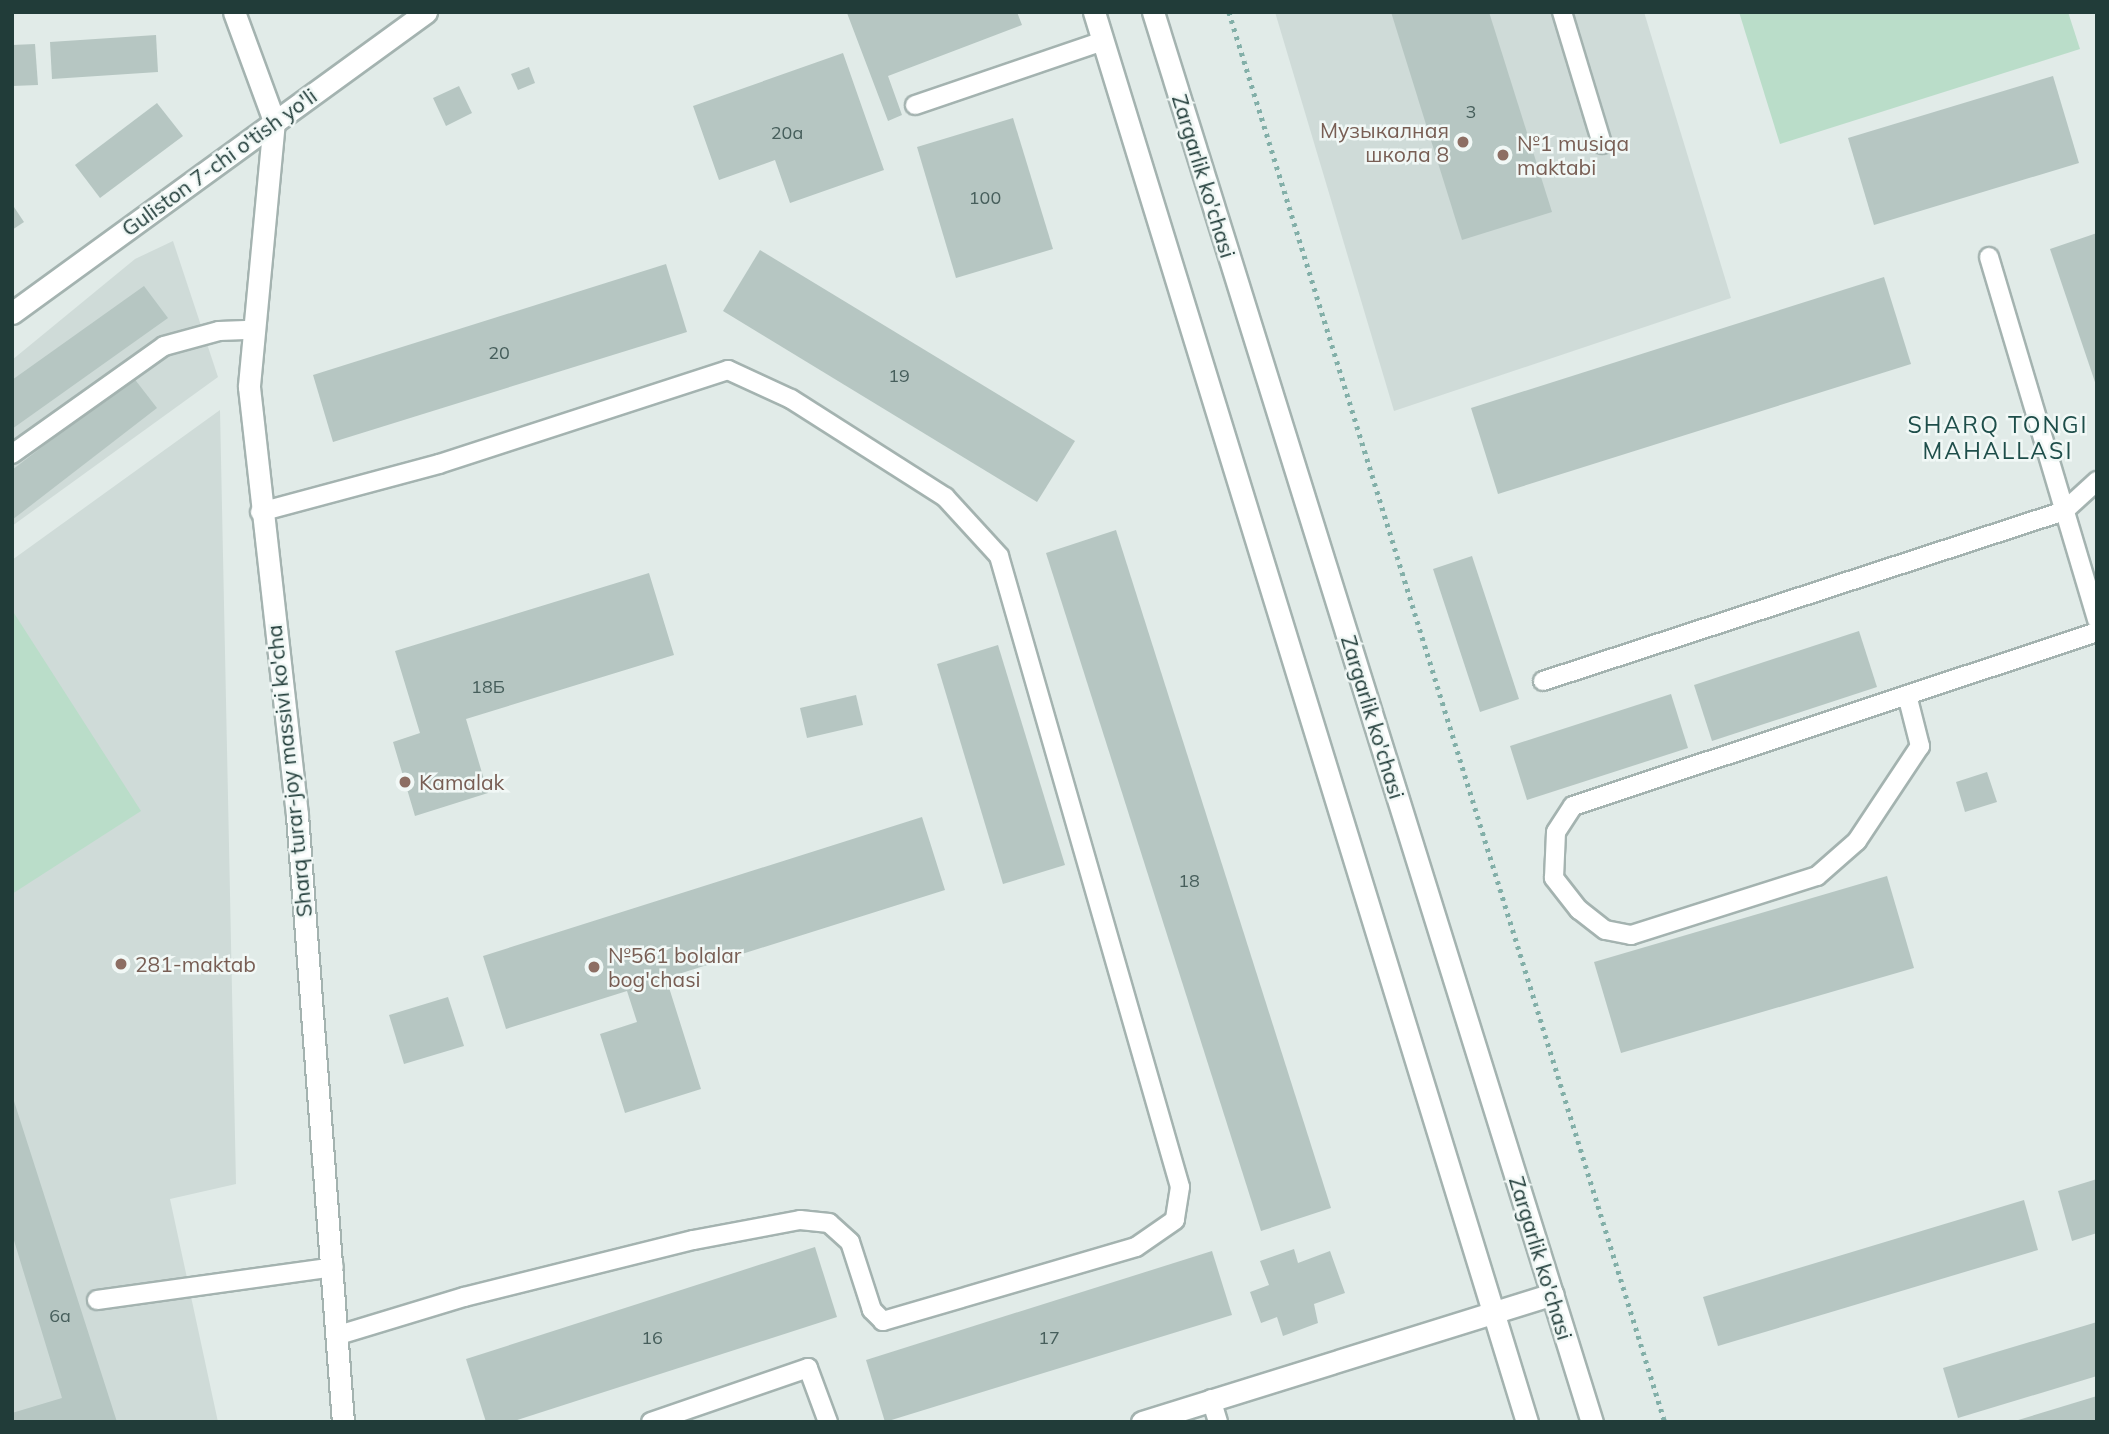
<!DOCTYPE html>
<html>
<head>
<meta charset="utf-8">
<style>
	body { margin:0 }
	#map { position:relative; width:2109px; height:1434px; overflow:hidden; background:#e1ebe8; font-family:Mulish,sans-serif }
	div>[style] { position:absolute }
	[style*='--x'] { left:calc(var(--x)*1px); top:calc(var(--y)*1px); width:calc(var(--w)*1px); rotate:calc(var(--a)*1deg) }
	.built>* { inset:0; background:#cfdbd8 }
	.green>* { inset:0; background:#baddc9 }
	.building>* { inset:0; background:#b6c6c2 }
	.path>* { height:4.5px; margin-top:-2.25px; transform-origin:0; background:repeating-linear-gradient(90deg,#82afa8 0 3.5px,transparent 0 8.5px) }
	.roads { filter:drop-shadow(2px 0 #a4b3b0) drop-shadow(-2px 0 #a4b3b0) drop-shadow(0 2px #a4b3b0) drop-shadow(0 -2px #a4b3b0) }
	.lane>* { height:18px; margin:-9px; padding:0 9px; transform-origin:9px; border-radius:9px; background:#fff }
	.street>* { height:21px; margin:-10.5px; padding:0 10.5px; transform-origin:10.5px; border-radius:10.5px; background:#fff }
	.dots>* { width:19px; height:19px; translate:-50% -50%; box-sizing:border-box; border:4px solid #f1f8f6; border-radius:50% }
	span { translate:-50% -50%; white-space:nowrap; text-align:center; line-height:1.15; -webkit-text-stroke:5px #f1f8f6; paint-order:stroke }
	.number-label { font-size:18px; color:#465e5b }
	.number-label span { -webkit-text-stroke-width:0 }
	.education-label { font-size:21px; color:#785e54 }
	.right { translate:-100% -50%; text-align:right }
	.left { translate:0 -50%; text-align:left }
	.street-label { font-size:21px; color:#213c39 }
	.neighbourhood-label { font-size:23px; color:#1e4e4a; letter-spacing:2px }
	.frame { position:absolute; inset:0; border:14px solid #213c39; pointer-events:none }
</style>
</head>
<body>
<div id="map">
	<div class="built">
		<i style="clip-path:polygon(1275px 12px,1644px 12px,1731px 298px,1394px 411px)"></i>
		<i style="clip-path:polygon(173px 241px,218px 377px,12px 526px,12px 360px,135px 259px)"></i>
		<i style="clip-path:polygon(220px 410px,236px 1184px,170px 1199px,218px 1422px,12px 1422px,12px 560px)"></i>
	</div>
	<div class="green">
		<i style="clip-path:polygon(1739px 12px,2068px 12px,2080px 49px,1780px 144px)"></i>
		<i style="clip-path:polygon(12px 610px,141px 811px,12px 894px)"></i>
	</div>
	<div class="building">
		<i style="clip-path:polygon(1017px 12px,1022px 25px,888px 76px,902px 115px,888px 121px,847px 13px)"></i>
		<i style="clip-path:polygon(1391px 12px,1489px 12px,1552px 212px,1462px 240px)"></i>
		<i style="clip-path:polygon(156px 35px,158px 72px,52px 79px,50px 42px)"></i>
		<i style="clip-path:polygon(35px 44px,38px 85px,12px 86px,12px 45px)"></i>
		<i style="clip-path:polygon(843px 53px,884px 170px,790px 203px,775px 160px,719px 180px,693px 106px)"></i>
		<i style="clip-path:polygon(529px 67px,535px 83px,518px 90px,511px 74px)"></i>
		<i style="clip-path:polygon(2053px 76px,2079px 163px,1874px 225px,1848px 138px)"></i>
		<i style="clip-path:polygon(459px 86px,472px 113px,446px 126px,433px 98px)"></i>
		<i style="clip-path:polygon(157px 103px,183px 136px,100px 198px,75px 165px)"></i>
		<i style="clip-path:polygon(1013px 118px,1053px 249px,956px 278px,917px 147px)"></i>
		<i style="clip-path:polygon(12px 204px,24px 222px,12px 230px)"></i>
		<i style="clip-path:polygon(2097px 233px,2097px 385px,2096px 385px,2050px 249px)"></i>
		<i style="clip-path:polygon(760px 250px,1075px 441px,1037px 502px,723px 311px)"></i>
		<i style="clip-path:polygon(666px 264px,687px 332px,333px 442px,313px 375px)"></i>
		<i style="clip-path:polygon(1884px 277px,1911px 364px,1498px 494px,1471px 408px)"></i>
		<i style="clip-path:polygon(144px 286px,168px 318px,12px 429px,12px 380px)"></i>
		<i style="clip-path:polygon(133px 377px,157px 408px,12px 520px,12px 470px)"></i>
		<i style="clip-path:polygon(1116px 530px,1331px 1208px,1261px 1231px,1046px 553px)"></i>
		<i style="clip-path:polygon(1472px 556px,1519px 699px,1480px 712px,1433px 569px)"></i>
		<i style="clip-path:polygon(649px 573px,674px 655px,466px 719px,488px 793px,415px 816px,393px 742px,420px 733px,395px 651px)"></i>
		<i style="clip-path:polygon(1859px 631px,1877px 687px,1712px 741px,1694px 685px)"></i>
		<i style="clip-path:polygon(998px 645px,1065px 865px,1003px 884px,937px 664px)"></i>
		<i style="clip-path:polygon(1671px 694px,1688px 748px,1527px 800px,1510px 746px)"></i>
		<i style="clip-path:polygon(856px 695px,863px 725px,807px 738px,800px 708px)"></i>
		<i style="clip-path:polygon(1987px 772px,1997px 802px,1965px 812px,1956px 782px)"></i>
		<i style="clip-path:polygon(922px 817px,945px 890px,666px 978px,701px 1089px,625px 1113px,600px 1034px,637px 1022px,627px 991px,506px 1029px,483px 956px)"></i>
		<i style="clip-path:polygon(1887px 876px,1914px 968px,1621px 1053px,1594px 962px)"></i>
		<i style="clip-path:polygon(448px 997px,464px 1046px,404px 1064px,389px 1015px)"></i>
		<i style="clip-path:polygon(13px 1098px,117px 1422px,12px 1422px,12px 1413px,62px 1398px,12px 1234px)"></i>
		<i style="clip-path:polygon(2097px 1179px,2097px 1233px,2072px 1241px,2058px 1191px)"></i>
		<i style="clip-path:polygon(2024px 1200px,2038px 1250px,1718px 1346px,1703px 1297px)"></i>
		<i style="clip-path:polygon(815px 1247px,837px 1317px,511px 1422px,486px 1422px,466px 1359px)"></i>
		<i style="clip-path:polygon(1294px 1249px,1298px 1263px,1330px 1251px,1345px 1293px,1314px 1304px,1318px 1323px,1283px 1336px,1277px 1317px,1261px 1323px,1250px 1292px,1269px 1285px,1260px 1261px)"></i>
		<i style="clip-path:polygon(1212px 1251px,1232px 1315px,885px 1422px,866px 1360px)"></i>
		<i style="clip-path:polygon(2097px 1322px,2097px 1376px,1958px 1418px,1943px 1368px)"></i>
		<i style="clip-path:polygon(2097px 1396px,2097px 1422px,2015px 1422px,2015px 1421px)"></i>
	</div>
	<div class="path">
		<i style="--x:1229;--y:12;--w:1476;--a:72.82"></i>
	</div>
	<div class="roads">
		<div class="lane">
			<i style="--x:1562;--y:12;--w:138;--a:73.1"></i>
			<i style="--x:915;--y:105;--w:199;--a:-18.8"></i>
			<i style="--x:1989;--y:257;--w:379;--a:73.4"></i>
			<i style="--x:12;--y:454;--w:186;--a:-35.4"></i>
			<i style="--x:164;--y:346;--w:57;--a:-15.3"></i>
			<i style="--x:219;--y:331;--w:33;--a:-2"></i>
			<i style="--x:260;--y:512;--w:185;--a:-15"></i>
			<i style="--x:439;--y:464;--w:304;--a:-18"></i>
			<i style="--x:728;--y:370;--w:69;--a:24.7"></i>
			<i style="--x:791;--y:399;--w:183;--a:32.5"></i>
			<i style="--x:945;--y:497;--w:80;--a:47.5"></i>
			<i style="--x:999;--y:556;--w:656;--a:73.99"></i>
			<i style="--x:1180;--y:1187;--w:33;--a:99"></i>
			<i style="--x:1175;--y:1220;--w:47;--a:145.3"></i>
			<i style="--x:1136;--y:1247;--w:264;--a:163.7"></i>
			<i style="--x:883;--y:1321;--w:16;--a:-135"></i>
			<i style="--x:872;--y:1310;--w:71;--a:-107.9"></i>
			<i style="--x:850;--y:1242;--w:28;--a:-138"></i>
			<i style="--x:829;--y:1223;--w:29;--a:-174"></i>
			<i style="--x:800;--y:1220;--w:109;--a:169.4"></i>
			<i style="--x:693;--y:1240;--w:236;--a:166"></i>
			<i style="--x:464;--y:1297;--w:131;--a:163.1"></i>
			<i style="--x:1543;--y:681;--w:548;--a:-18.07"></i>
			<i style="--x:2064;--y:511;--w:45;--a:-42.3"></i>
			<i style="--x:1907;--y:695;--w:53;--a:75.7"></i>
			<i style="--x:1920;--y:746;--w:114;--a:123.6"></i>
			<i style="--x:1857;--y:841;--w:53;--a:138.8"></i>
			<i style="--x:1817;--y:876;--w:195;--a:162.4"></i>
			<i style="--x:1631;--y:935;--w:26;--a:-169"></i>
			<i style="--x:1605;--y:930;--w:33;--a:-142"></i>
			<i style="--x:1579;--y:910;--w:41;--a:-128"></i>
			<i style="--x:1554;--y:878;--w:46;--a:-87.5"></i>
			<i style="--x:1556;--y:832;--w:31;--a:-57"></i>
			<i style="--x:1573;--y:806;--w:552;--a:-18.37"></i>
			<i style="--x:97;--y:1300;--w:239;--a:-7.9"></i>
			<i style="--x:1211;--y:1399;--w:24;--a:73"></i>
			<i style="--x:651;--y:1422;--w:166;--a:-19"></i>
			<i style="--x:808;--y:1368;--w:58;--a:69.7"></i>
		</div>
		<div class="street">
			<i style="--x:234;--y:12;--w:116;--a:69.8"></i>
			<i style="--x:274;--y:121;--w:267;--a:95.4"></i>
			<i style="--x:249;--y:387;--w:431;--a:83.6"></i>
			<i style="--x:297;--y:815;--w:609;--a:85.67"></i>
			<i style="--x:1094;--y:12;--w:1475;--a:72.93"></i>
			<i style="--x:1153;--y:12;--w:1477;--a:72.71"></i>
			<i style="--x:12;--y:313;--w:512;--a:-36.02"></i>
			<i style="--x:1142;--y:1422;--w:430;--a:-17.3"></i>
		</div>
	</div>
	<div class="dots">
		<i style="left:1463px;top:142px;background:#8d6e63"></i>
		<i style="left:1503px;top:155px;background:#8d6e63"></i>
		<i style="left:405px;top:782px;background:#8d6e63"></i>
		<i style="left:121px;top:964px;background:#8d6e63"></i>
		<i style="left:594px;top:967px;background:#8d6e63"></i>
	</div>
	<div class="number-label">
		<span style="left:1471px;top:112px">3</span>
		<span style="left:787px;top:133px">20a</span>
		<span style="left:985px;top:198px">100</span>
		<span style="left:499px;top:353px">20</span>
		<span style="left:899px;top:376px">19</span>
		<span style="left:488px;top:687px">18Б</span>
		<span style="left:1189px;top:881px">18</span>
		<span style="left:60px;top:1316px">6a</span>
		<span style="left:652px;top:1338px">16</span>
		<span style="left:1049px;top:1338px">17</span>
	</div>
	<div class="education-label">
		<span class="right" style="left:1449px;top:142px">Музыкалная<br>школа 8</span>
		<span class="left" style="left:1517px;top:155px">№1 musiqa<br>maktabi</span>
		<span class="left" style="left:419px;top:782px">Kamalak</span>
		<span class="left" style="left:608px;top:967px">№561 bolalar<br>bog'chasi</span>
		<span class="left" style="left:135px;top:964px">281-maktab</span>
	</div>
	<div class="street-label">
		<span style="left:219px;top:162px;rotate:-36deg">Guliston 7-chi o'tish yo'li</span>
		<span style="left:1204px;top:176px;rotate:73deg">Zargarlik ko'chasi</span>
		<span style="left:1373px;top:717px;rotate:73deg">Zargarlik ko'chasi</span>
		<span style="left:289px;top:771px;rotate:-96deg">Sharq turar-joy massivi ko'cha</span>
		<span style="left:1541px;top:1258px;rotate:73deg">Zargarlik ko'chasi</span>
	</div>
	<div class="neighbourhood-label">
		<span style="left:1998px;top:438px">SHARQ TONGI<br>MAHALLASI</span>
	</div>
	<div class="frame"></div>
</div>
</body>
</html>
